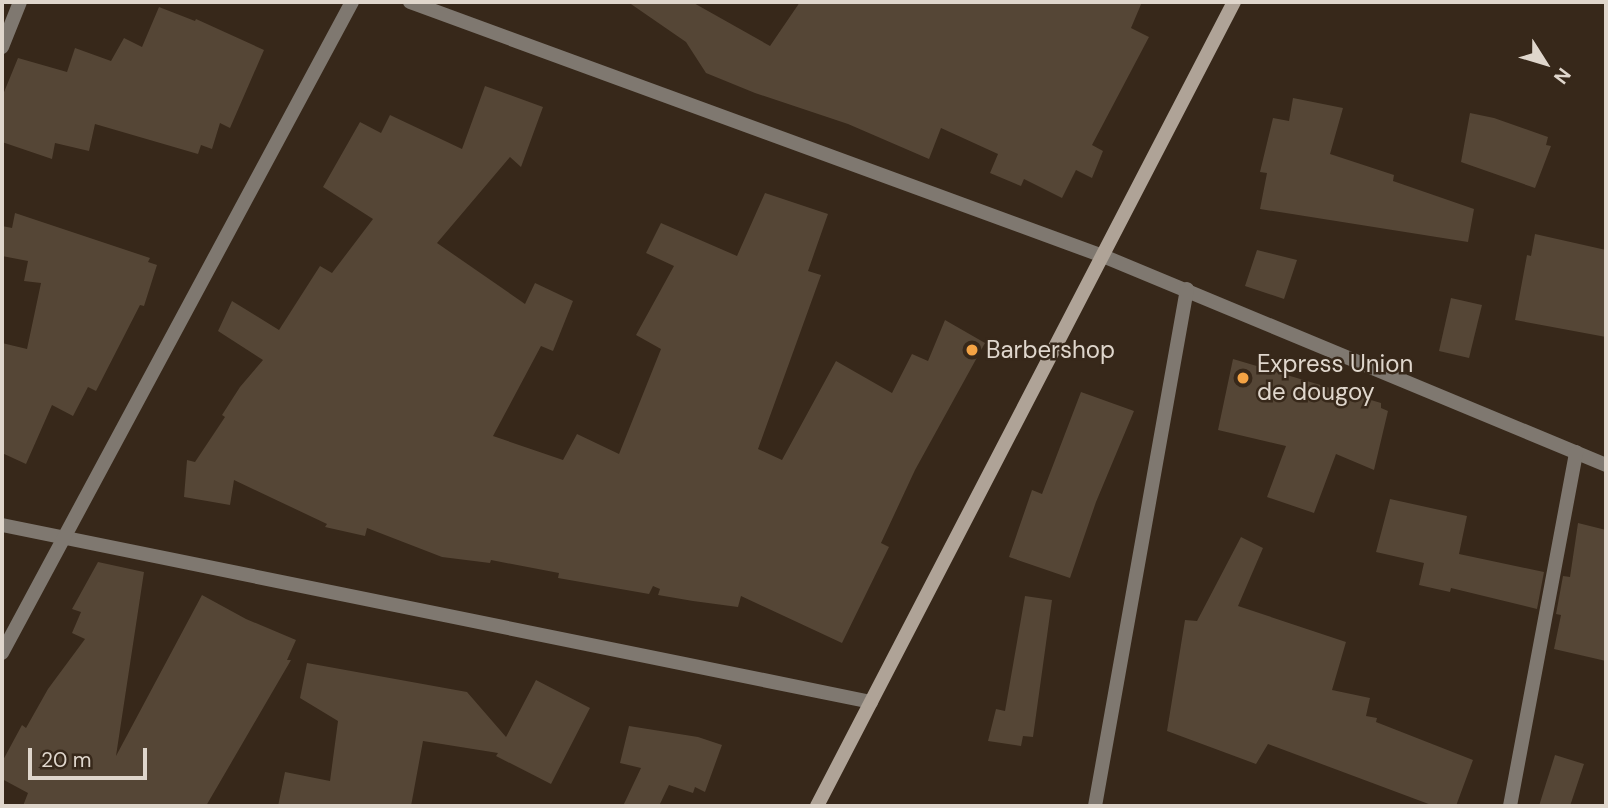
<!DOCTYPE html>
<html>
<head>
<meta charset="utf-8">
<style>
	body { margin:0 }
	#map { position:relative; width:1608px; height:808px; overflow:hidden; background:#37281a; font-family:"DM Sans",sans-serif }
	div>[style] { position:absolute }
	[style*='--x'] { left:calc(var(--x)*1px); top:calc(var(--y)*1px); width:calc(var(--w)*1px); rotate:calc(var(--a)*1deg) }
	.building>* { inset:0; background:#554636 }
	.street>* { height:14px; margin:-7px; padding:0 7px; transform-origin:7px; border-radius:7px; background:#7f7870 }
	.secondary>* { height:14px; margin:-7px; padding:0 7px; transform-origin:7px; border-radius:7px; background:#afa397 }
	.dots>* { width:19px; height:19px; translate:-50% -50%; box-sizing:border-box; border:4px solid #37281a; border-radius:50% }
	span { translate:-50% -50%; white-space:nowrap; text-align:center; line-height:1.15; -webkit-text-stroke:5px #37281a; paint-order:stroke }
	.poi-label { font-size:24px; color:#dfd6cc }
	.left { translate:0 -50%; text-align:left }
	.frame { position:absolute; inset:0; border:4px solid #dfd6cc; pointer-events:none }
	.north { position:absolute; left:1510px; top:28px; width:70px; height:70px; -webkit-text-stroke:5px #37281a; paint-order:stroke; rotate:127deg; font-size:19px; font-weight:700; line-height:28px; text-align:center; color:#dfd6cc }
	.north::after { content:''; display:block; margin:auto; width:24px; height:32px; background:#dfd6cc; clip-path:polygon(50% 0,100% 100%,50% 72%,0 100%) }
	.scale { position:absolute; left:28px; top:748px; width:119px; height:32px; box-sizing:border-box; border:4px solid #dfd6cc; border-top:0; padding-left:9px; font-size:21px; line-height:24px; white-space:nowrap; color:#dfd6cc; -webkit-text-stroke:5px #37281a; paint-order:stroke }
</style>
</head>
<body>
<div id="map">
	<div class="building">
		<i style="clip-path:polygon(628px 2px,692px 2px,770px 46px,800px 2px,1142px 2px,1131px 28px,1149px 37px,1092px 145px,1103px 151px,1092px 178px,1076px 170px,1062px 198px,1024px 179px,1021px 186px,990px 173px,998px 154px,941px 128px,929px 159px,848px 124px,755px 93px,706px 73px,686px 42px)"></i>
		<i style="clip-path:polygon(159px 7px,195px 21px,196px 19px,264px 50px,230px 128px,220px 123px,212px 149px,201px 145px,198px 154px,95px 124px,89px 151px,55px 143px,52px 159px,2px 142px,2px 97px,18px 58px,67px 72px,75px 48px,111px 61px,124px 38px,142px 47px)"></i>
		<i style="clip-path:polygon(485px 86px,543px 107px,521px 167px,510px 157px,437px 243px,525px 304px,535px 283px,573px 301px,553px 351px,541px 346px,493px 436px,563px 460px,577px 434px,619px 454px,661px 349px,636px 335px,674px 266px,646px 253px,661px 223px,737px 256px,765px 193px,828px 214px,808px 271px,821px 275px,758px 449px,782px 460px,836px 361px,892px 393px,912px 354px,928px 361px,945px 320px,985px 343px,915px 470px,881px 543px,889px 547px,842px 643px,741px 596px,738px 607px,693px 601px,658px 595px,660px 589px,653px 586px,649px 594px,558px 578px,559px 573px,491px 560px,490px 563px,442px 557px,367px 528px,365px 536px,325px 527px,327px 524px,234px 480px,230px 505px,184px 497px,187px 460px,195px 462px,225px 417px,222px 415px,240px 387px,263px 360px,218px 331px,232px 301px,279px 330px,320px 266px,332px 273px,373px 219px,323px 187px,360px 122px,381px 133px,390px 115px,462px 149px)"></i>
		<i style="clip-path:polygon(1293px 98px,1343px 108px,1330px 154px,1394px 175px,1393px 181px,1474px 209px,1468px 242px,1260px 209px,1267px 173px,1260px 172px,1273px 118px,1289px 121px)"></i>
		<i style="clip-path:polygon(1470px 113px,1494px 118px,1548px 137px,1546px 145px,1551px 146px,1535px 188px,1461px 162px)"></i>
		<i style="clip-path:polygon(15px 213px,150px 258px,148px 262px,157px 265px,144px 306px,140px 305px,96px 391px,88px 387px,73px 416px,52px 405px,26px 464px,2px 453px,2px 343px,27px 349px,41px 283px,24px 281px,28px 261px,2px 256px,2px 226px,12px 228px)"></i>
		<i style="clip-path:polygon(1535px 234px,1606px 250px,1606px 337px,1515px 320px,1527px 255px,1531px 256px)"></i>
		<i style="clip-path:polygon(1257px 250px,1297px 260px,1284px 299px,1245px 286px)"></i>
		<i style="clip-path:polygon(1451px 298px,1482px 305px,1469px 358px,1439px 351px)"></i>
		<i style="clip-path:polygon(1233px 359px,1381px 403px,1381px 408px,1388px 411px,1374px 470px,1336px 454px,1314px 513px,1267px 497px,1286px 446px,1218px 430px)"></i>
		<i style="clip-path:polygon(1081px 392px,1134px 411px,1096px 502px,1070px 578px,1009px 557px,1032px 490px,1042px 494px)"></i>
		<i style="clip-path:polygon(1390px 499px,1467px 516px,1459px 554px,1544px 572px,1537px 609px,1451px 588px,1450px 592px,1419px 585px,1424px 563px,1376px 552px)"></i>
		<i style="clip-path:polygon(1578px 523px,1606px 530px,1606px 661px,1554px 649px,1561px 615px,1556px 614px,1563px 576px,1570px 577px)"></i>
		<i style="clip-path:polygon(1241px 537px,1263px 548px,1238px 606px,1346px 642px,1332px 690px,1370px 698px,1366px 716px,1377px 718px,1376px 722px,1473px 760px,1456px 806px,1434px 806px,1268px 744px,1256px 764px,1167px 731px,1185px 620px,1197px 621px)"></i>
		<i style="clip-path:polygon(98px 562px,144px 572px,116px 756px,202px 595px,246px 619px,296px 640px,287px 660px,291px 660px,206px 806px,23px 806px,28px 793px,2px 779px,2px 762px,22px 725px,26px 728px,48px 689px,85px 639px,72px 633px,81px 612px,72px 609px)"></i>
		<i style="clip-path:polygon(1025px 596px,1052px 600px,1033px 737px,1023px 736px,1021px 746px,988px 741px,996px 709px,1005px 711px)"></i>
		<i style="clip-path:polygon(307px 663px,467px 692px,506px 737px,536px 680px,590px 708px,551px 784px,496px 756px,498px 753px,423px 741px,411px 806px,278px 806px,285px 772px,330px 781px,338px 721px,300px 698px)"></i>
		<i style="clip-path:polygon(629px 726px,698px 737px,722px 745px,705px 792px,695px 787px,693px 793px,669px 785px,659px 806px,623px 806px,641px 768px,620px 763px)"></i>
		<i style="clip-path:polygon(1555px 755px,1584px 764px,1570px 806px,1539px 806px)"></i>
	</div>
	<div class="street">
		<i style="--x:410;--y:2;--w:738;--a:20.13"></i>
		<i style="--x:1103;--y:256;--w:545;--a:22.56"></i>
		<i style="--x:2;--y:47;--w:48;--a:-68.2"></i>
		<i style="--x:2;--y:525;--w:887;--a:11.51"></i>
		<i style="--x:2;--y:653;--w:739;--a:-61.74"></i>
		<i style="--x:1095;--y:806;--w:525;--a:-79.91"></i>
		<i style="--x:1510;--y:806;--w:360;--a:-79.4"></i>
	</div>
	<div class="secondary">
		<i style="--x:817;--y:806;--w:906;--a:-62.59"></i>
	</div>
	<div class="dots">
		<i style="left:972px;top:350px;background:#f4a344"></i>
		<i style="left:1243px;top:378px;background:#f4a344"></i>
	</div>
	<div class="poi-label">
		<span class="left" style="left:986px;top:350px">Barbershop</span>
		<span class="left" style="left:1257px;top:378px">Express Union<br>de dougoy</span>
	</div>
	<div class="frame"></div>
	<div class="north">N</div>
	<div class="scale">20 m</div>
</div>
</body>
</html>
